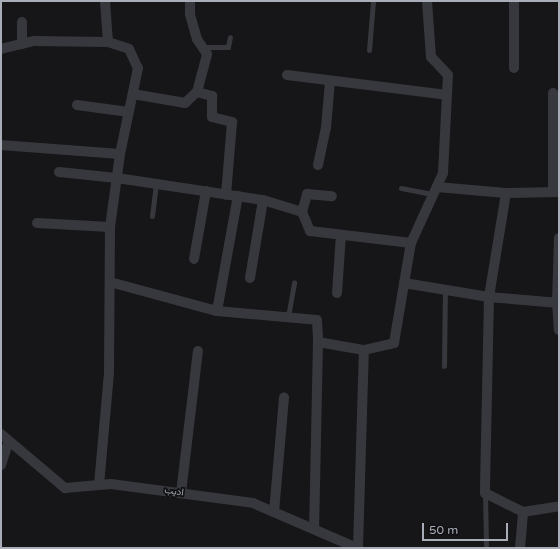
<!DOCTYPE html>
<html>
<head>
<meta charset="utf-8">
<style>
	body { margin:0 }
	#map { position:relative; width:560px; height:549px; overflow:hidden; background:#161618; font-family:"Varela Round",Vazirmatn,sans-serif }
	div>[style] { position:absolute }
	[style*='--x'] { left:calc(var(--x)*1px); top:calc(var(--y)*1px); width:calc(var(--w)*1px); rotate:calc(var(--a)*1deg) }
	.lane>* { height:5px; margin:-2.5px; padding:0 2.5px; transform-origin:2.5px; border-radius:2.5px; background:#37383d }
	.street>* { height:10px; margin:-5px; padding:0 5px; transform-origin:5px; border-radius:5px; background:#37383d }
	span { translate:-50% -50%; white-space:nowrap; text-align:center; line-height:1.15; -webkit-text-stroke:3.5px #111113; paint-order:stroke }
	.street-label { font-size:10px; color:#a8adb8 }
	.frame { position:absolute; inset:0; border:2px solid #a8adb8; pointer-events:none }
	.scale { position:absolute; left:422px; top:523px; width:86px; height:18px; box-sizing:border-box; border:2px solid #a8adb8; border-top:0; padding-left:5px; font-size:12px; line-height:14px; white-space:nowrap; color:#a8adb8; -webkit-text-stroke:3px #111113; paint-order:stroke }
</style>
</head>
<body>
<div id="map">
	<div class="lane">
		<i style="--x:203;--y:47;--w:25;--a:0"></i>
		<i style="--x:228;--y:47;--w:10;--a:-79"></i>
		<i style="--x:369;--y:50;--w:49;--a:-85.3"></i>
		<i style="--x:401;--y:188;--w:33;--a:11"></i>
		<i style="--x:152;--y:216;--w:32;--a:-83"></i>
		<i style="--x:288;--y:317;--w:35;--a:-80"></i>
		<i style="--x:444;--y:366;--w:77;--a:-89.3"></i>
		<i style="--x:485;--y:493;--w:52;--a:88.9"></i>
	</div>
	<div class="street">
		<i style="--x:514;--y:1;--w:67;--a:90"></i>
		<i style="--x:108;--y:42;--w:22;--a:18"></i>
		<i style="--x:129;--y:49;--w:21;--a:65"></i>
		<i style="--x:138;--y:68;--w:88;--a:101.8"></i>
		<i style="--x:22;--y:44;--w:22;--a:-90"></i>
		<i style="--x:1;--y:49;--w:34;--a:-14"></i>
		<i style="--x:34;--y:41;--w:74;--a:0.8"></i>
		<i style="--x:108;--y:42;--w:41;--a:-94.2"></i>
		<i style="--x:287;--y:75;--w:161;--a:7.1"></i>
		<i style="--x:197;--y:92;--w:16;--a:15"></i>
		<i style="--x:212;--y:96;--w:21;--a:90"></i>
		<i style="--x:212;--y:117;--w:21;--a:14"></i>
		<i style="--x:232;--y:122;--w:73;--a:94.7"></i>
		<i style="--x:133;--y:94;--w:53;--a:9.8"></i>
		<i style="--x:185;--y:103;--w:16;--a:-43"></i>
		<i style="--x:197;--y:92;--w:39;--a:-75"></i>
		<i style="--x:207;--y:54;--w:18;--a:-124"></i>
		<i style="--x:197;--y:39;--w:26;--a:-106"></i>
		<i style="--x:190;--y:14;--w:13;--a:-90"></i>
		<i style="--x:77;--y:105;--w:52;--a:7.7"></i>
		<i style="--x:1;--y:145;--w:119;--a:4.3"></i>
		<i style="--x:120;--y:154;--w:74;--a:97.8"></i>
		<i style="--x:110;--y:227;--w:146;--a:90.4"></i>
		<i style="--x:109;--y:373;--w:112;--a:95.1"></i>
		<i style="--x:318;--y:165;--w:38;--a:-78"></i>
		<i style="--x:326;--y:128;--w:47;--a:-85.1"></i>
		<i style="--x:59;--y:172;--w:58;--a:5.9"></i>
		<i style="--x:117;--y:178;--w:148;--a:8.6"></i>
		<i style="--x:263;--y:200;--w:41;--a:17.1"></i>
		<i style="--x:302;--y:212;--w:21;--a:67"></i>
		<i style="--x:310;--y:231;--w:102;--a:6.8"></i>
		<i style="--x:437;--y:187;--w:69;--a:5"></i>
		<i style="--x:506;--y:193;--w:53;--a:-1.1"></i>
		<i style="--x:553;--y:192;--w:99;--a:-90"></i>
		<i style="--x:506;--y:193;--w:105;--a:99.3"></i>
		<i style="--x:489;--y:297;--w:70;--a:4.9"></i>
		<i style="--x:302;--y:212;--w:19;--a:-74"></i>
		<i style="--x:307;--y:194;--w:25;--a:5"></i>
		<i style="--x:37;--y:223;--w:73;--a:3.1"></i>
		<i style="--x:559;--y:238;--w:65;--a:91.8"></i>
		<i style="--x:557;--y:303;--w:27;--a:86"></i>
		<i style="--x:194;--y:259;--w:69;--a:-80"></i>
		<i style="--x:250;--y:278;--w:79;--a:-80.5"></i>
		<i style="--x:110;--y:282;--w:111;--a:15.2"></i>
		<i style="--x:217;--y:311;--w:100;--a:5.1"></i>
		<i style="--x:317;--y:320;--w:22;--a:87"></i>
		<i style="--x:318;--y:342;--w:187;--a:91.2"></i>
		<i style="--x:404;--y:283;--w:86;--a:9.4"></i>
		<i style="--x:489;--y:297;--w:196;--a:91.2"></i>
		<i style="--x:485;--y:493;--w:42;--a:26.6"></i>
		<i style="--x:337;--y:293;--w:58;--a:-86.1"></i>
		<i style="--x:217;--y:311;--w:117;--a:-79.7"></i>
		<i style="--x:318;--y:342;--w:47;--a:9.9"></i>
		<i style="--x:364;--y:350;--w:31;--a:-13"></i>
		<i style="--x:394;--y:343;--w:101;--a:-80.4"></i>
		<i style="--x:411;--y:243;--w:77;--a:-65.4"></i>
		<i style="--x:443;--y:173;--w:98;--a:-87.1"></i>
		<i style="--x:448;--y:75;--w:25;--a:-133"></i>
		<i style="--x:431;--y:57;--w:56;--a:-94.1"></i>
		<i style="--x:1;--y:434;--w:84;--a:40.2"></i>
		<i style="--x:65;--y:488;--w:46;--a:-5"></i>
		<i style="--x:111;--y:484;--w:143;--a:7.6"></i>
		<i style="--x:253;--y:503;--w:113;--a:23.4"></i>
		<i style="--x:1;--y:465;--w:25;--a:-72"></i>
		<i style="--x:181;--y:493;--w:143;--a:-83.2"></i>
		<i style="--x:274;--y:512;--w:115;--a:-85"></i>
		<i style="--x:358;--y:548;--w:198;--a:-88.3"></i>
		<i style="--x:520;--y:548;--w:36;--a:-85"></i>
		<i style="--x:523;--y:512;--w:36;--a:-9"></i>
	</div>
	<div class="street-label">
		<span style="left:174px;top:492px;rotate:8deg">ادیب</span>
	</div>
	<div class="frame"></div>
	<div class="scale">50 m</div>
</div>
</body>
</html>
